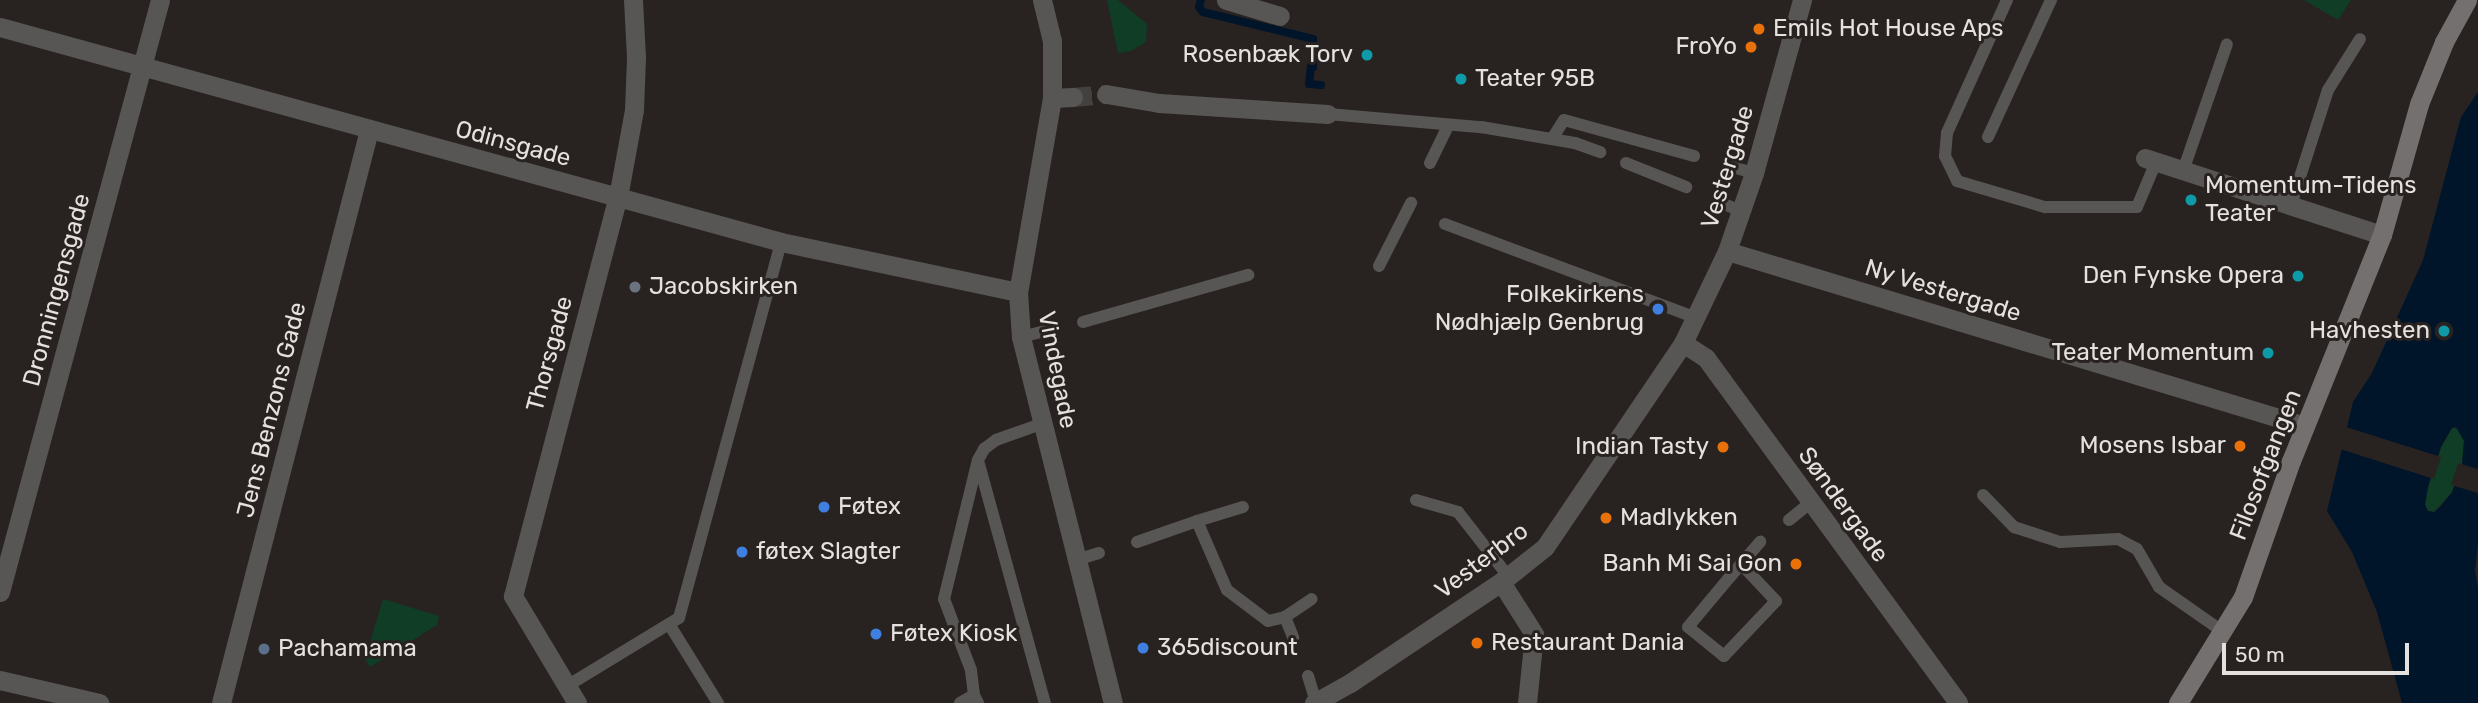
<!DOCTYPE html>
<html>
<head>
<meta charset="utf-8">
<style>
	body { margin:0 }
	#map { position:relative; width:2478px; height:703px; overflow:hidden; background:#282321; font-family:Rubik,sans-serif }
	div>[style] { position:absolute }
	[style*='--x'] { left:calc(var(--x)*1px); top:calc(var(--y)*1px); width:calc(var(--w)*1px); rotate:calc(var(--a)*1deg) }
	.green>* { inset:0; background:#0f3d26 }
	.water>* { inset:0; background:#00142a }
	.pier>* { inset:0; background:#282321 }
	.stream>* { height:8px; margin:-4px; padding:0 4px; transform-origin:4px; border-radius:4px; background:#00142a }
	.minor-tunnel>* { height:19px; margin-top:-9.5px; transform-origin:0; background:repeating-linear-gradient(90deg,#44403e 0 19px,transparent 0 29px) }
	.service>* { height:12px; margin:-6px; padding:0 6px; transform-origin:6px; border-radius:6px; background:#585555 }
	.pedestrian>* { height:19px; margin:-9.5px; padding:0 9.5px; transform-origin:9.5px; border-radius:9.5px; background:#585555 }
	.minor>* { height:19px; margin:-9.5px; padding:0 9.5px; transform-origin:9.5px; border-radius:9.5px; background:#585555 }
	.secondary>* { height:19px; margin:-9.5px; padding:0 9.5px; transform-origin:9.5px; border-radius:9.5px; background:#74706f }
	.dots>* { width:19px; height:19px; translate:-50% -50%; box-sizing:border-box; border:4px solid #282321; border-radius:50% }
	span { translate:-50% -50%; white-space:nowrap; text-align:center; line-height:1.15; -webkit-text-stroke:6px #282321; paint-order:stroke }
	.poi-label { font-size:24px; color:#e5e1df }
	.left { translate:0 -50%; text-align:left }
	.right { translate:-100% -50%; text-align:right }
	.street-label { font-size:24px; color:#e5e1df }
	.scale { position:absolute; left:2222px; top:643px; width:187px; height:32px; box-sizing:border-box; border:4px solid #e5e1df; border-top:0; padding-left:9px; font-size:21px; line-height:24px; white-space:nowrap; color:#e5e1df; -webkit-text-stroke:5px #282321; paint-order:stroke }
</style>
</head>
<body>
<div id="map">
	<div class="green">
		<i style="clip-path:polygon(1107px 0,1118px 0,1147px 24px,1146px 42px,1131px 51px,1118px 53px)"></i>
		<i style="clip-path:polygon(2304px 0,2351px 0,2338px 20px)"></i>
		<i style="clip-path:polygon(2452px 427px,2460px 431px,2464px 441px,2462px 464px,2452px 492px,2434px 512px,2428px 511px,2425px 504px,2428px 487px,2441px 447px)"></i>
		<i style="clip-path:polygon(383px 599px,439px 616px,437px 625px,370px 667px,365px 659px)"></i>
	</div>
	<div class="water">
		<i style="clip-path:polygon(evenodd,2478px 92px,2478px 544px,2475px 570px,2478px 588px,2478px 703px,2402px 703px,2377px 612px,2352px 552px,2327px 511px,2353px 402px,2372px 373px,2423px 260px,2461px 117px,2478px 92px,2456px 427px,2464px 441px,2462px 464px,2452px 492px,2440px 507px,2434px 512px,2428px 511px,2425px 505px,2428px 487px,2441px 447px,2452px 428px,2456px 427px)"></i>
	</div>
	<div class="pier">
		<i style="clip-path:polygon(2346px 427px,2441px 457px,2434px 479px,2340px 449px)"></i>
		<i style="clip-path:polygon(2458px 463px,2478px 469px,2478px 493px,2451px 485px)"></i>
	</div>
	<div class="stream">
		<i style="--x:1201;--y:0;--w:7;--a:106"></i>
		<i style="--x:1199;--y:7;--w:6;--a:51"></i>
		<i style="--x:1203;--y:12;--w:113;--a:13.8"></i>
		<i style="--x:1313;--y:39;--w:28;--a:90"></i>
		<i style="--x:1311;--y:66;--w:18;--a:96"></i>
		<i style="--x:1309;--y:84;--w:12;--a:5"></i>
	</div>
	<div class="minor-tunnel">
		<i style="--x:1073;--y:97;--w:33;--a:-5"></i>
	</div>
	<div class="service">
		<i style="--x:2007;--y:0;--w:146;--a:114.3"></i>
		<i style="--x:1947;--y:133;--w:23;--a:95"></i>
		<i style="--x:1945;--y:156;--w:28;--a:64"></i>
		<i style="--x:1957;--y:181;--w:92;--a:16.5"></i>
		<i style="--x:2045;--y:207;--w:92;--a:0"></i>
		<i style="--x:2137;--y:207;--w:49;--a:-67.1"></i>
		<i style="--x:1328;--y:114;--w:154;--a:4.9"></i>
		<i style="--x:1481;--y:127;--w:95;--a:9.7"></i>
		<i style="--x:1575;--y:143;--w:27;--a:20"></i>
		<i style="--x:1988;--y:137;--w:151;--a:-65.3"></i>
		<i style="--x:1552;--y:139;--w:22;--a:-58"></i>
		<i style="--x:1564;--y:120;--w:135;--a:15.5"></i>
		<i style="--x:1430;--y:163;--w:41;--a:-64.1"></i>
		<i style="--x:1626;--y:163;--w:65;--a:21.8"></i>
		<i style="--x:1732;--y:167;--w:23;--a:15"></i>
		<i style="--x:2183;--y:171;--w:134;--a:-70.9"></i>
		<i style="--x:1719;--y:202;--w:24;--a:22"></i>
		<i style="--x:2291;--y:205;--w:121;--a:-72.2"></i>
		<i style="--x:2328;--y:90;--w:60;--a:-57.9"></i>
		<i style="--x:1445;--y:224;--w:269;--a:20.5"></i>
		<i style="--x:1379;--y:266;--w:71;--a:-63.1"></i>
		<i style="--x:1083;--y:322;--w:172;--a:-15.9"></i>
		<i style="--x:1021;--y:337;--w:32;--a:-14"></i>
		<i style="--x:979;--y:464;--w:248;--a:74.6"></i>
		<i style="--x:1983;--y:495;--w:45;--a:45.9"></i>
		<i style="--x:2014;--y:527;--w:48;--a:18.1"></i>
		<i style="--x:2060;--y:542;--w:58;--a:-3"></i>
		<i style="--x:2118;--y:539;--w:21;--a:28"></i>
		<i style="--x:2137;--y:549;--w:44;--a:59.9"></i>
		<i style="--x:2159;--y:587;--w:77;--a:34.9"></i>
		<i style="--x:1416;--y:500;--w:44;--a:15.9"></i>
		<i style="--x:1458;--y:512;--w:81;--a:52"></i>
		<i style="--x:1789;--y:520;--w:27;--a:-39"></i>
		<i style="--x:1197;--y:521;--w:48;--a:-16.9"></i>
		<i style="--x:1137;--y:542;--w:64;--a:-19.3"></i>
		<i style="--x:1197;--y:521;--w:75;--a:66.5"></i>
		<i style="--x:1227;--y:590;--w:51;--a:37.1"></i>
		<i style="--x:1268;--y:621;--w:17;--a:-13"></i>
		<i style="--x:1285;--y:617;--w:32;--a:-34"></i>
		<i style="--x:1076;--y:560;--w:24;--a:-17"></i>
		<i style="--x:1741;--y:564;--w:51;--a:46.6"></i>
		<i style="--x:1776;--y:601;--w:76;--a:133.4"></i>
		<i style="--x:1724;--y:656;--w:46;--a:-141.1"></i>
		<i style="--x:1688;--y:627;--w:64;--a:-50.1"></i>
		<i style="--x:1729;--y:578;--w:48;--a:-49.3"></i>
		<i style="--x:1285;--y:617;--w:22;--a:68"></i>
		<i style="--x:669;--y:624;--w:93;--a:58.2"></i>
		<i style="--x:1308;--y:676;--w:27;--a:73"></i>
		<i style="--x:567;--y:686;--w:131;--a:-31.3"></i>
		<i style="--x:679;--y:618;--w:390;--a:-74.8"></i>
		<i style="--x:960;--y:703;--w:16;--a:-30"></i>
		<i style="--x:978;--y:703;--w:9;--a:-117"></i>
		<i style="--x:974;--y:695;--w:25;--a:-97"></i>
		<i style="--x:971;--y:670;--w:76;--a:-110.8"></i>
		<i style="--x:944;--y:599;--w:143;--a:-76.3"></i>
		<i style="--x:978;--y:460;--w:13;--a:-61"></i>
		<i style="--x:984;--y:449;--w:15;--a:-37"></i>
		<i style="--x:996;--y:440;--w:48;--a:-19.6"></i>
	</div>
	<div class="pedestrian">
		<i style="--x:1226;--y:0;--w:56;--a:16.5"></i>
		<i style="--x:1727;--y:251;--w:83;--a:-70.9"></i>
		<i style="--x:1754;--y:173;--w:180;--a:-74.5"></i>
	</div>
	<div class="minor">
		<i style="--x:1042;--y:0;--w:42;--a:76.3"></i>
		<i style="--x:1052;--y:41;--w:57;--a:90"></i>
		<i style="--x:1052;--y:98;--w:197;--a:99.9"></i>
		<i style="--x:1018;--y:292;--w:45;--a:86.2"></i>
		<i style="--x:1021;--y:337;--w:377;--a:75.9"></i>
		<i style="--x:0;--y:27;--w:810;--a:15.39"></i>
		<i style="--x:781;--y:242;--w:242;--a:11.9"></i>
		<i style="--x:1106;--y:94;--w:54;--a:9.6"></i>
		<i style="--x:1159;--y:103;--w:169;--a:3.7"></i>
		<i style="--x:1052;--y:98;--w:21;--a:-3"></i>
		<i style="--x:2145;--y:158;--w:249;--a:18"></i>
		<i style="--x:1683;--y:343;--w:27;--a:33"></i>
		<i style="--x:1706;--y:358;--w:27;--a:54"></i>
		<i style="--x:1722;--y:380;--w:400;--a:53.8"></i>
		<i style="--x:1501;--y:582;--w:62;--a:57.6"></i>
		<i style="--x:1534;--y:634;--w:69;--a:95.8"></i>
		<i style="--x:0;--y:592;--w:613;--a:-74.88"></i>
		<i style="--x:0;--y:680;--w:102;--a:13.1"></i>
		<i style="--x:221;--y:703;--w:592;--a:-75.52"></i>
		<i style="--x:577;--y:703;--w:125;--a:-120.9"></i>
		<i style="--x:513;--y:596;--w:413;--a:-75.3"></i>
		<i style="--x:618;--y:197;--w:88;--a:-79.6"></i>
		<i style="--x:634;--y:110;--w:53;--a:-87.8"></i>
		<i style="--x:636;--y:57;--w:57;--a:-93"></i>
		<i style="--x:1314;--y:703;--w:41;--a:-29.1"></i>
		<i style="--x:1350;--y:683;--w:182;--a:-33.8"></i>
		<i style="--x:1501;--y:582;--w:56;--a:-38.5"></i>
		<i style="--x:1545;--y:547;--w:246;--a:-55.9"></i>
		<i style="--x:1683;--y:343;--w:102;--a:-64.4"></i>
		<i style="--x:1727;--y:251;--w:604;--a:16.84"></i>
	</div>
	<div class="secondary">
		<i style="--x:2178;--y:703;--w:124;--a:-58.5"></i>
		<i style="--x:2243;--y:597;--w:144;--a:-70.6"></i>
		<i style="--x:2291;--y:461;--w:244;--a:-68.1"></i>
		<i style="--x:2382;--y:235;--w:136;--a:-74.2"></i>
		<i style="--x:2419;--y:104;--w:67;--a:-68"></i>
		<i style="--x:2444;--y:42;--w:48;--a:-61.3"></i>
	</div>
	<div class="dots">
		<i style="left:1759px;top:29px;background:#e8710a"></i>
		<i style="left:1751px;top:47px;background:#e8710a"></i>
		<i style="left:1367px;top:55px;background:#0f9aa8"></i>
		<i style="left:1461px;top:79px;background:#0f9aa8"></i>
		<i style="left:2191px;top:200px;background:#0f9aa8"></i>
		<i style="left:2298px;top:276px;background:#0f9aa8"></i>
		<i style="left:635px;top:287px;background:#6b7280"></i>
		<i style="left:1658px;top:309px;background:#3f7fe0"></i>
		<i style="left:2444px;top:331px;background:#0f9aa8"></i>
		<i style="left:2268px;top:353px;background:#0f9aa8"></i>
		<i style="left:2240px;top:446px;background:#e8710a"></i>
		<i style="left:1723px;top:447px;background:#e8710a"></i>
		<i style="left:824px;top:507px;background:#3f7fe0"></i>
		<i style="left:1606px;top:518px;background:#e8710a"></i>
		<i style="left:742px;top:552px;background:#3f7fe0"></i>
		<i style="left:1796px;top:564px;background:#e8710a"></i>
		<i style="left:876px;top:634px;background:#3f7fe0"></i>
		<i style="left:1477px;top:643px;background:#e8710a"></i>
		<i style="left:1143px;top:648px;background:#3f7fe0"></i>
		<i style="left:264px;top:649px;background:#5c6f8a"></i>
	</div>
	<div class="poi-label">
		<span class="left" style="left:1773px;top:29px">Emils Hot House Aps</span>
		<span class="right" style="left:1737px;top:47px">FroYo</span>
		<span class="right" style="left:1353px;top:55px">Rosenbæk Torv</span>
		<span class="left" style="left:1475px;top:79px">Teater 95B</span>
		<span class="left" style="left:2205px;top:200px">Momentum-Tidens<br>Teater</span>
		<span class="right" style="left:2284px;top:276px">Den Fynske Opera</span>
		<span class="left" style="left:649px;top:287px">Jacobskirken</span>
		<span class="right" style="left:1644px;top:309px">Folkekirkens<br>Nødhjælp Genbrug</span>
		<span class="right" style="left:2430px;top:331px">Havhesten</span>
		<span class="right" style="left:2254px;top:353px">Teater Momentum</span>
		<span class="right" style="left:2226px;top:446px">Mosens Isbar</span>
		<span class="right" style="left:1709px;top:447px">Indian Tasty</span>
		<span class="left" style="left:838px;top:507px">Føtex</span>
		<span class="left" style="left:1620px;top:518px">Madlykken</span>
		<span class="left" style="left:756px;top:552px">føtex Slagter</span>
		<span class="right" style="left:1782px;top:564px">Banh Mi Sai Gon</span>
		<span class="left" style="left:890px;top:634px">Føtex Kiosk</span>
		<span class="left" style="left:1491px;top:643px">Restaurant Dania</span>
		<span class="left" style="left:1157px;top:648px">365discount</span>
		<span class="left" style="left:278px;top:649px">Pachamama</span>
	</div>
	<div class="street-label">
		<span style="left:513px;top:144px;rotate:15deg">Odinsgade</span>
		<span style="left:1728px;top:167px;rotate:-73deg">Vestergade</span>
		<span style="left:57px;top:290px;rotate:-75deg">Dronningensgade</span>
		<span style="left:1943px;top:291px;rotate:17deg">Ny Vestergade</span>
		<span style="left:550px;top:354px;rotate:-75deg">Thorsgade</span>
		<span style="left:1057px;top:370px;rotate:79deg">Vindegade</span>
		<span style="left:272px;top:410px;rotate:-76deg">Jens Benzons Gade</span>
		<span style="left:2266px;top:465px;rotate:-69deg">Filosofgangen</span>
		<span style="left:1843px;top:505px;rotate:54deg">Søndergade</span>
		<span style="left:1482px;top:561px;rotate:-37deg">Vesterbro</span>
	</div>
	<div class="scale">50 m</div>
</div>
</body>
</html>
